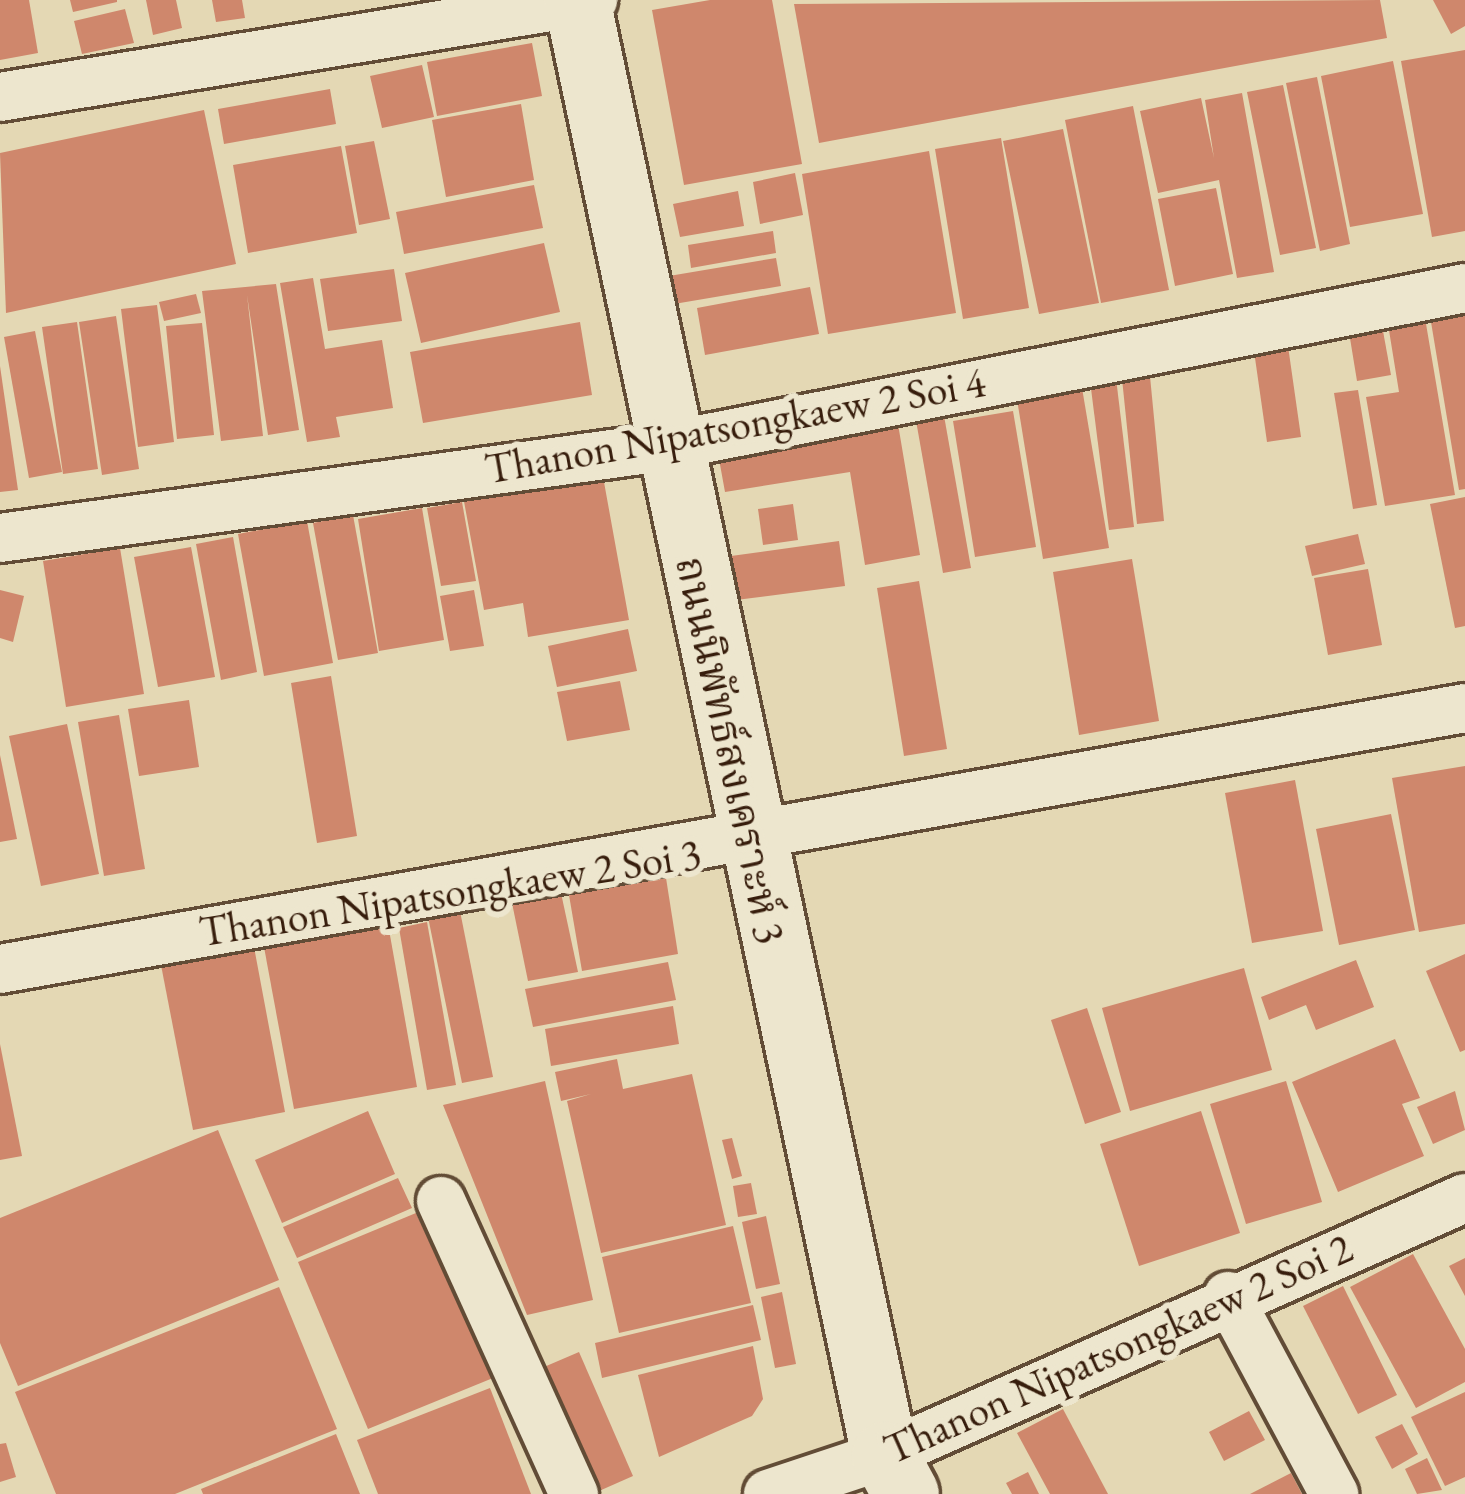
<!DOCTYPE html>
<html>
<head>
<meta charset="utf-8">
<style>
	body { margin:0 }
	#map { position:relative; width:1465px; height:1494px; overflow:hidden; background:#e4d8b4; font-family:"EB Garamond","Noto Serif Thai",serif }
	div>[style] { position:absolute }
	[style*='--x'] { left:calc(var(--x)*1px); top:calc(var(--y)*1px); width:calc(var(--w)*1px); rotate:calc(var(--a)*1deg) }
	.building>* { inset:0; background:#cf876c }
	.roads { filter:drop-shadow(3px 0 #624c36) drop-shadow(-3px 0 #624c36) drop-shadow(0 3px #624c36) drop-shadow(0 -3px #624c36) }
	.street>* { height:48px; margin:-24px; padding:0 24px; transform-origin:24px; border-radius:24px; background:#ede6ce }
	.secondary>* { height:66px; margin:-33px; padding:0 33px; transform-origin:33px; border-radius:33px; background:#ede6ce }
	span { translate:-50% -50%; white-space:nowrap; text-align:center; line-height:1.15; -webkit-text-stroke:12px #ede6ce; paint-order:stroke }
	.street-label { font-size:42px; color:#371d0c }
</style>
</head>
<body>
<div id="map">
	<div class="building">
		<i style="clip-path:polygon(0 0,29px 0,38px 53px,0 60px)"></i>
		<i style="clip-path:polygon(70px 0,117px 0,117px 2px,73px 12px)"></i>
		<i style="clip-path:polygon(146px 0,176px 0,182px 28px,153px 35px)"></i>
		<i style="clip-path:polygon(212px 0,242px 0,245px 18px,216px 22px)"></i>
		<i style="clip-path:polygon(710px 0,772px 0,802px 164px,684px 185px,652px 10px)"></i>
		<i style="clip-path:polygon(1380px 0,1387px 38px,819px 143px,794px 4px)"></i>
		<i style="clip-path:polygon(1433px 0,1465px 0,1465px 26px,1451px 34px)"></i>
		<i style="clip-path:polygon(125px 9px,134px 43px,82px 54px,74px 21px)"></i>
		<i style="clip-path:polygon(532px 43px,542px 96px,437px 116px,427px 62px)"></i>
		<i style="clip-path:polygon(1465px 50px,1465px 231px,1432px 237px,1401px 61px)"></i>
		<i style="clip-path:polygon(1393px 61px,1423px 214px,1350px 227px,1321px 76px)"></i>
		<i style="clip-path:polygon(422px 65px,434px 117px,382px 128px,370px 76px)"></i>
		<i style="clip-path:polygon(1317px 77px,1350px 244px,1320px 251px,1286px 83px)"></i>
		<i style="clip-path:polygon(1283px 85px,1316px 248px,1280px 255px,1247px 92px)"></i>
		<i style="clip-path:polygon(330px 89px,336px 124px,224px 144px,218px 109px)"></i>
		<i style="clip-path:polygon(1242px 93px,1274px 272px,1237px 278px,1219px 180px,1158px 193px,1140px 111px,1201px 98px,1214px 158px,1205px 100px)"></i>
		<i style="clip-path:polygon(521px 104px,534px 180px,446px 197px,432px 120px)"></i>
		<i style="clip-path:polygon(1133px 106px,1169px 290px,1101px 303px,1065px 120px)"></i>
		<i style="clip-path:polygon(204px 110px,236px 264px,6px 313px,0 153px)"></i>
		<i style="clip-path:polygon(1063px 129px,1099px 303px,1039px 314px,1003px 141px)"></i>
		<i style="clip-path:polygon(1001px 138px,1029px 308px,963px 319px,935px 149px)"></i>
		<i style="clip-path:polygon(374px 141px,390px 219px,359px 225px,345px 146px)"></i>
		<i style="clip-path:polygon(341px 146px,357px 233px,248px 253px,233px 165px)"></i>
		<i style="clip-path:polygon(929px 151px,956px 313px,828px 334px,802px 174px)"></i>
		<i style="clip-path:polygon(795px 173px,803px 215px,760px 224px,753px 182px)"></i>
		<i style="clip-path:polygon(534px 185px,543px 228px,404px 254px,396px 212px)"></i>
		<i style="clip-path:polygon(1216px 188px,1233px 274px,1175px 286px,1158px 199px)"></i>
		<i style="clip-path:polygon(738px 191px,744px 226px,680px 237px,673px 204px)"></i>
		<i style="clip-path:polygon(773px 231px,776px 253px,691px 268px,688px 245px)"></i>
		<i style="clip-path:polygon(544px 243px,560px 312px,421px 343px,405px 273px)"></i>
		<i style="clip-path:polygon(776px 258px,781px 286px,674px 304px,669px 276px)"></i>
		<i style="clip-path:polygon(394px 269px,402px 321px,328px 331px,320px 279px)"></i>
		<i style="clip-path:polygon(313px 278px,325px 349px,382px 340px,393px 408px,336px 417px,340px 437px,307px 442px,280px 283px)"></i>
		<i style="clip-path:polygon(276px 284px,299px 430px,268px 435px,247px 295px,263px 436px,221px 441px,202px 291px)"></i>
		<i style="clip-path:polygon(810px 287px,819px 334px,705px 355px,697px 308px)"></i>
		<i style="clip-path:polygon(196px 294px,201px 313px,164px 321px,159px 302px)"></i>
		<i style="clip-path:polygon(157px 305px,174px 442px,138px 447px,121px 309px)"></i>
		<i style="clip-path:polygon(1465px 311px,1465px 489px,1459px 490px,1430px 316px)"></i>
		<i style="clip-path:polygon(1424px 312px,1455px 495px,1385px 506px,1366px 397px,1399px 392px,1387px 318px)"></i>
		<i style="clip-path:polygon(116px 316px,139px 469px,102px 475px,79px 322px)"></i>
		<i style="clip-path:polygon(1381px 320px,1391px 375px,1357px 381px,1348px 326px)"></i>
		<i style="clip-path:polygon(77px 322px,98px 469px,63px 474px,42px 327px)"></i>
		<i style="clip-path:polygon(580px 322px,592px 395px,423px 423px,410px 352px)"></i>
		<i style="clip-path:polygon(202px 323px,214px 435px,177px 439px,166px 326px)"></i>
		<i style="clip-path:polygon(35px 331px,62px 472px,29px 478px,4px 337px)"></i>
		<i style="clip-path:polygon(1287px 339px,1301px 437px,1267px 442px,1253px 344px)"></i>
		<i style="clip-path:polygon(0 366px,18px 490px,0 492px)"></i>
		<i style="clip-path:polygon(1149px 366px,1164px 521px,1137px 524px,1121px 369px)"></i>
		<i style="clip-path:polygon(1115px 370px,1134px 527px,1109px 530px,1089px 373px)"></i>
		<i style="clip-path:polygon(1080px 376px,1109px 548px,1043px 559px,1015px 387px)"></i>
		<i style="clip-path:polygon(1358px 390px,1377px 505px,1353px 509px,1334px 393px)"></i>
		<i style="clip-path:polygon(943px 410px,971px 568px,943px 573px,915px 415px)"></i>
		<i style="clip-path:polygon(1013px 411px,1036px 547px,975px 557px,953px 421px)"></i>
		<i style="clip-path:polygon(897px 418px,920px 555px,865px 565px,850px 472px,725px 492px,717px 448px)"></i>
		<i style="clip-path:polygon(602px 471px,629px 620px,528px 637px,523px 603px,484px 610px,463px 496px)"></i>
		<i style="clip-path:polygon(1465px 497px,1465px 626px,1455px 628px,1430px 504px)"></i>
		<i style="clip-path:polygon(462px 502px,476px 581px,441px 586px,427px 508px)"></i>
		<i style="clip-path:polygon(793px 504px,798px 540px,763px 545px,758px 509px)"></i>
		<i style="clip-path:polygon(422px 508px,444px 640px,379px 651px,358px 519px)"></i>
		<i style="clip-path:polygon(353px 515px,378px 653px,338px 660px,313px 523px)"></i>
		<i style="clip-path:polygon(307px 521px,333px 663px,264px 676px,238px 534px)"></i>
		<i style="clip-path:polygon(1358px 534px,1365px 564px,1312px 576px,1305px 546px)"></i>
		<i style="clip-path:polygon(233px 537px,257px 672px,221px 680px,196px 544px)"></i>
		<i style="clip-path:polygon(839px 541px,845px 586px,736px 600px,731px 556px)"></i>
		<i style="clip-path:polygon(191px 547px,215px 677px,158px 687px,134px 557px)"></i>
		<i style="clip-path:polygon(120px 548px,144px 694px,66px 707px,43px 561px)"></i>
		<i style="clip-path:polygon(1132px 559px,1159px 721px,1079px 735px,1053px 572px)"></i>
		<i style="clip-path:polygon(1368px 569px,1382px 645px,1328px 655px,1314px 578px)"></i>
		<i style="clip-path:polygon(919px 581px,947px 749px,904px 756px,877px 588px)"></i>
		<i style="clip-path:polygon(0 590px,24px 596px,13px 642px,0 638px)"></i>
		<i style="clip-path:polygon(474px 590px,484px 646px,450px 651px,440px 596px)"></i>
		<i style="clip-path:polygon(628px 629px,637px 671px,557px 687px,548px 646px)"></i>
		<i style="clip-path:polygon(331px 676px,357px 836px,317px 843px,291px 683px)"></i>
		<i style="clip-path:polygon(620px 681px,630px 730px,567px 741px,557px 692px)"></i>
		<i style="clip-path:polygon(189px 700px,199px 767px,139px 776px,128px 709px)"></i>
		<i style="clip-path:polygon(119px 715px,145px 869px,104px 876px,78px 722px)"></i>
		<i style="clip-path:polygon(67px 724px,99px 874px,41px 886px,9px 736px)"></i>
		<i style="clip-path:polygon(0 755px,17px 839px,0 842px)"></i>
		<i style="clip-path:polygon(1465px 766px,1465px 924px,1419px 932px,1392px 778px)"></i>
		<i style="clip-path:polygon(1295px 780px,1323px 931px,1252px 943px,1225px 793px)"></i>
		<i style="clip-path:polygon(1391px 814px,1415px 930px,1339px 945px,1316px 829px)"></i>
		<i style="clip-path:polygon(666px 878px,678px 954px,582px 971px,569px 895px)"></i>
		<i style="clip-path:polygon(561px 893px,578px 972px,528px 981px,512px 903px)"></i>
		<i style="clip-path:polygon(460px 911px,493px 1077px,462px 1083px,428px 917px)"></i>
		<i style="clip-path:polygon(427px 922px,456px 1085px,427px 1090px,399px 928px)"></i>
		<i style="clip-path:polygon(388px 924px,417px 1087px,294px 1109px,264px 947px)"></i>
		<i style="clip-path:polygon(254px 947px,285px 1112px,193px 1130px,161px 965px)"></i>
		<i style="clip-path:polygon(1465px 954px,1465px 1050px,1460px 1052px,1426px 971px)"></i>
		<i style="clip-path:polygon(1356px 960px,1374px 1007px,1316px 1030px,1306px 1005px,1269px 1020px,1261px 997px)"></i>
		<i style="clip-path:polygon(668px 962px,676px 1000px,533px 1027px,525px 989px)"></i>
		<i style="clip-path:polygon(1244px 968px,1272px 1070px,1130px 1111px,1102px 1008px)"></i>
		<i style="clip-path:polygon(673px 1006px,679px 1044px,551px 1066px,545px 1029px)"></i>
		<i style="clip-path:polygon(1087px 1008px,1121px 1112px,1085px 1124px,1051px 1020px)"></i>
		<i style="clip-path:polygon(1395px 1039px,1420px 1098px,1402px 1104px,1424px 1156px,1338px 1192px,1292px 1082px)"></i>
		<i style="clip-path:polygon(0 1044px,22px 1156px,0 1160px)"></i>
		<i style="clip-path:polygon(617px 1059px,623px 1089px,692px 1074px,726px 1225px,601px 1253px,567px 1101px,591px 1094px,561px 1101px,555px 1072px)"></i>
		<i style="clip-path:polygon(545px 1081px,593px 1300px,527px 1315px,443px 1105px)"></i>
		<i style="clip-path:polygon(1286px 1081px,1322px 1202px,1246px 1224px,1210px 1104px)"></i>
		<i style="clip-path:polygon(1455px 1091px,1465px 1130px,1433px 1144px,1417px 1107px)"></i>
		<i style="clip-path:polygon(368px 1111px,395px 1174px,282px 1223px,255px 1160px)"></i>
		<i style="clip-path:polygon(1201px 1111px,1240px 1233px,1139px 1266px,1100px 1144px)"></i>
		<i style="clip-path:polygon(218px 1130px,279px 1280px,18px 1386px,0 1343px,0 1218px)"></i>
		<i style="clip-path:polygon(732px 1138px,742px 1176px,732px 1179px,722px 1140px)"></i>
		<i style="clip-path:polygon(398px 1178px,412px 1208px,297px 1258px,283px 1227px)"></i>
		<i style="clip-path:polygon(751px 1183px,757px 1214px,738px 1217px,733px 1186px)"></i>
		<i style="clip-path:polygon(416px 1213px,493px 1378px,368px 1429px,298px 1262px)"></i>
		<i style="clip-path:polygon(766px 1216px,780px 1284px,756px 1289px,742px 1222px)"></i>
		<i style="clip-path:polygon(733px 1226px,751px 1303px,619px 1333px,602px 1257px)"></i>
		<i style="clip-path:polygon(1413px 1254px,1465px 1349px,1465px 1382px,1416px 1408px,1350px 1287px)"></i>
		<i style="clip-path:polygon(1465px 1258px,1465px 1296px,1449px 1266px)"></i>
		<i style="clip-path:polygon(1343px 1286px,1397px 1395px,1358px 1414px,1303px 1306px)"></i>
		<i style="clip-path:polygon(279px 1287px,337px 1429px,175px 1494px,56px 1494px,15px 1392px)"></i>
		<i style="clip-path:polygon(782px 1292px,796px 1364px,775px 1368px,761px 1297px)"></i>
		<i style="clip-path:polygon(753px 1305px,761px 1340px,602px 1378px,595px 1343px)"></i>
		<i style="clip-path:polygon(753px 1346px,763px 1399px,752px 1416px,659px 1457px,638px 1375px)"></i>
		<i style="clip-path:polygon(579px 1352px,633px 1476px,599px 1491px,544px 1367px)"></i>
		<i style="clip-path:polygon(490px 1388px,531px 1494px,378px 1494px,357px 1440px)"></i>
		<i style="clip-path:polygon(1465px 1392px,1465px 1477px,1445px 1486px,1411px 1417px)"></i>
		<i style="clip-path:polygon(1063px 1409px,1108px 1494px,1050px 1494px,1017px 1433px)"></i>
		<i style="clip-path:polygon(1249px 1411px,1265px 1440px,1224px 1461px,1209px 1432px)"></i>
		<i style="clip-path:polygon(1402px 1424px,1418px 1454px,1392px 1469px,1375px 1437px)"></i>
		<i style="clip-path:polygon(336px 1434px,360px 1494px,203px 1494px,201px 1489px)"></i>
		<i style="clip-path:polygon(6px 1443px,16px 1477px,0 1482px,0 1444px)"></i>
		<i style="clip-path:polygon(1427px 1458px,1442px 1490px,1417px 1494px,1405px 1469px)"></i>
		<i style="clip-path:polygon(1028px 1472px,1039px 1494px,1012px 1494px,1006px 1483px)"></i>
		<i style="clip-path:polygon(1291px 1473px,1302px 1494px,1250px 1494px)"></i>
	</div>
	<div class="roads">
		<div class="street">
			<i style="--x:0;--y:97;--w:601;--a:-9.29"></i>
			<i style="--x:0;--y:538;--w:669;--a:-7.82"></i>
			<i style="--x:663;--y:447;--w:818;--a:-11.21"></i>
			<i style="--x:0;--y:969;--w:1488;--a:-10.1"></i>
			<i style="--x:441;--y:1201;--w:322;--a:65.6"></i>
			<i style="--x:1228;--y:1296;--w:225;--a:61.8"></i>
			<i style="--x:768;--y:1494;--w:123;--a:-18.4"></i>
			<i style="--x:885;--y:1455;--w:634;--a:-23.9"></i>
		</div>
		<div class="secondary">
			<i style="--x:577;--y:0;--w:1487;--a:78.05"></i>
			<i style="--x:885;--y:1455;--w:44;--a:61.7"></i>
		</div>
	</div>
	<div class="street-label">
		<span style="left:735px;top:426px;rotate:-10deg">Thanon Nipatsongkaew 2 Soi 4</span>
		<span style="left:730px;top:750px;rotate:78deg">ถนนนิพัทธ์สงเคราะห์ 3</span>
		<span style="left:450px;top:893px;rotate:-9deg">Thanon Nipatsongkaew 2 Soi 3</span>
		<span style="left:1118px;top:1349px;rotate:-24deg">Thanon Nipatsongkaew 2 Soi 2</span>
	</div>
</div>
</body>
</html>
